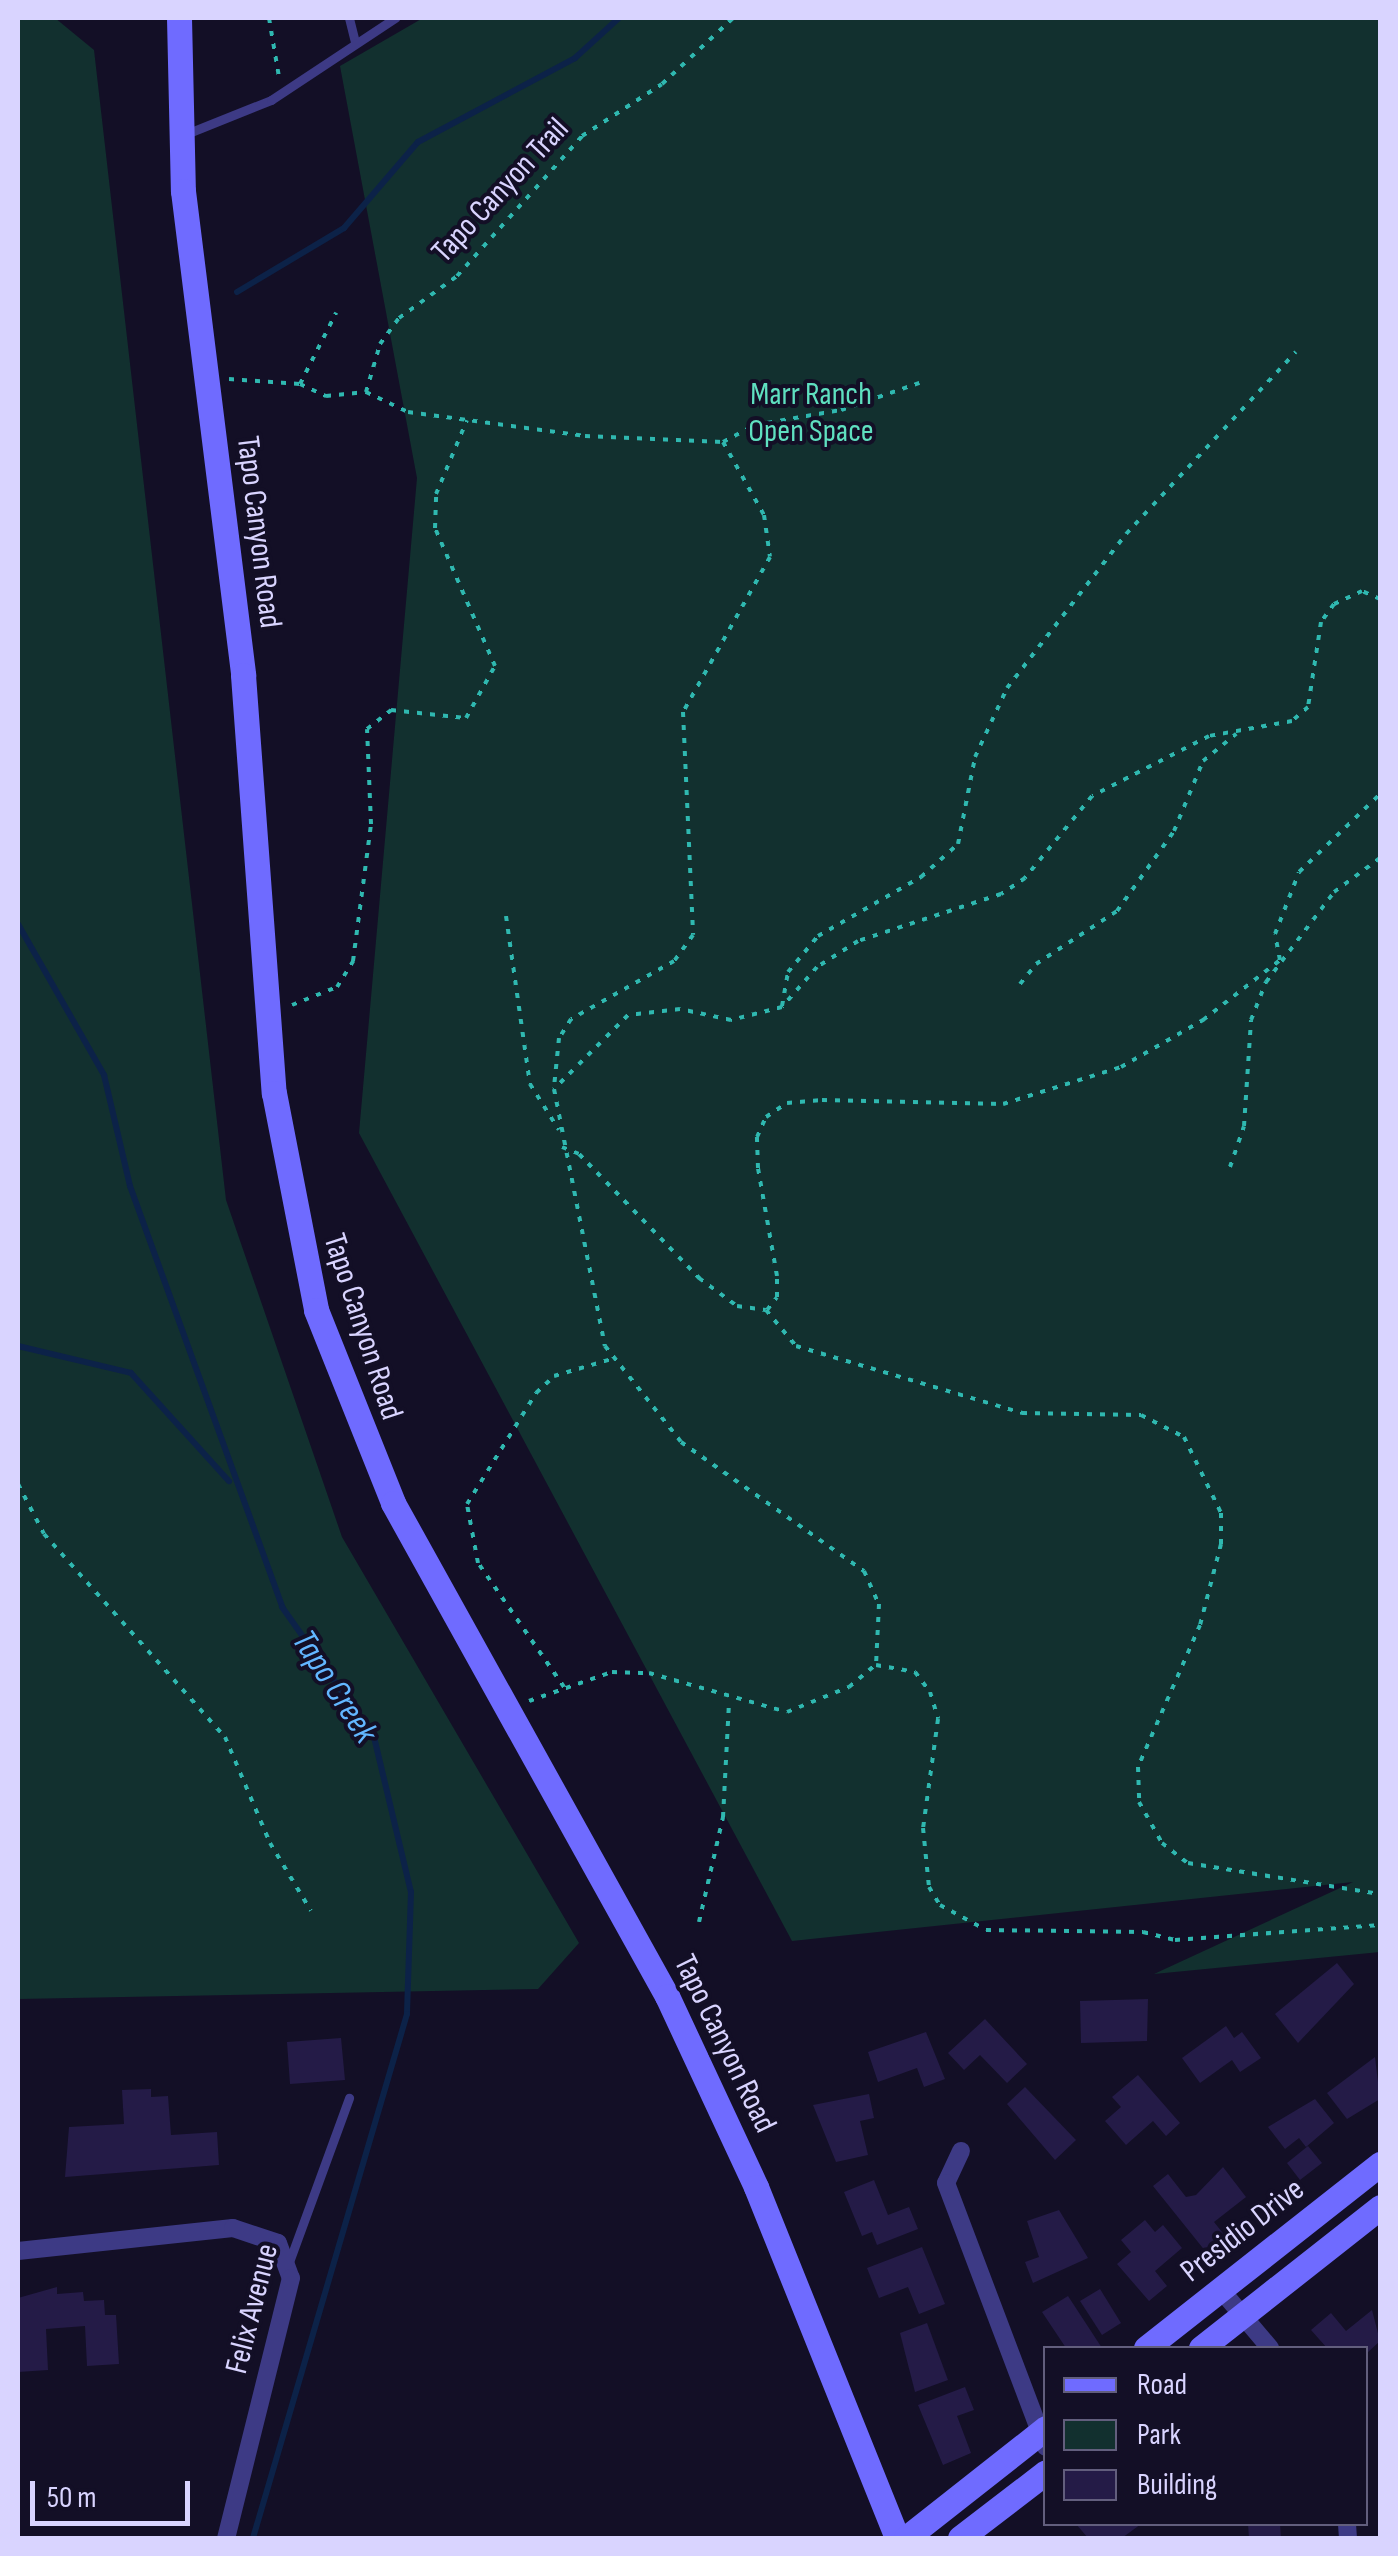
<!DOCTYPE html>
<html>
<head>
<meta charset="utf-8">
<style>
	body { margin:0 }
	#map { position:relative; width:1398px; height:2556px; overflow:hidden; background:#130f26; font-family:"Sofia Sans Condensed",sans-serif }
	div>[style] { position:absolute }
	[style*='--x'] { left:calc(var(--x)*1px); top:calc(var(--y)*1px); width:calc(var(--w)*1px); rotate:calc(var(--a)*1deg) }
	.green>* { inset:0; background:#12302f }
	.stream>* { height:6px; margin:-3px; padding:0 3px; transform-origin:3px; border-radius:3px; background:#0c2248 }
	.building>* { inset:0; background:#241b47 }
	.path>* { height:4px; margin-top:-2px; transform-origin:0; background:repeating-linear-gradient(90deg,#2fb8b0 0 5px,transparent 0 13px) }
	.lane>* { height:9px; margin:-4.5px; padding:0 4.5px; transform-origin:4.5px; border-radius:4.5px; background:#3d3a85 }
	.street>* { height:18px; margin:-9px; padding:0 9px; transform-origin:9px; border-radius:9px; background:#3d3a85 }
	.secondary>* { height:25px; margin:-12.5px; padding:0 12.5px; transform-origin:12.5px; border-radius:12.5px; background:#6f6bff }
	span { translate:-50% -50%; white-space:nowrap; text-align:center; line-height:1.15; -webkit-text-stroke:8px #130f26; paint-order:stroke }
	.street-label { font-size:32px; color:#d9d4ff }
	.park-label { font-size:32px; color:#5fe0c0 }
	.water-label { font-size:35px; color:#62b6ff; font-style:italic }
	.frame { position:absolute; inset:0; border:20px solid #d9d4ff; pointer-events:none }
	.legend { position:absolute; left:1043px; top:2346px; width:325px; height:180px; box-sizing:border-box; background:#130f26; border:2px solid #625e7d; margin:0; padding:12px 18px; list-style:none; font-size:30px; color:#d9d4ff }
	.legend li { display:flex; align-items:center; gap:20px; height:50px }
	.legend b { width:50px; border:2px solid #625e7d }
	.scale { position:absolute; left:30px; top:2481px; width:160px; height:45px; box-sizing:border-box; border:5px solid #d9d4ff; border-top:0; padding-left:12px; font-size:30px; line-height:35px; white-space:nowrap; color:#d9d4ff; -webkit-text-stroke:8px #130f26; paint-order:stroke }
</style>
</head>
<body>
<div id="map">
	<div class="green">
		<i style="clip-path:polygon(18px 18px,55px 18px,94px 50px,226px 1200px,342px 1537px,579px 1943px,538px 1989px,18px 1999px)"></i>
		<i style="clip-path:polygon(423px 18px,1380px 18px,1380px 1952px,1154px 1974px,1353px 1882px,792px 1941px,359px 1133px,417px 478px,340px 66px)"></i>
	</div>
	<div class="stream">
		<i style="--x:237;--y:292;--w:125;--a:-30.9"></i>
		<i style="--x:344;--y:228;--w:113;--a:-49.3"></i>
		<i style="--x:418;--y:142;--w:178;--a:-28.1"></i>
		<i style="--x:575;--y:58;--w:59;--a:-42.3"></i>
		<i style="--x:18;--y:924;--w:174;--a:60.3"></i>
		<i style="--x:104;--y:1075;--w:114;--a:76.8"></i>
		<i style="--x:130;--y:1186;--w:448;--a:70.1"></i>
		<i style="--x:282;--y:1607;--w:159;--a:54.7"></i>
		<i style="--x:374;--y:1737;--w:159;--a:76.6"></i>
		<i style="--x:411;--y:1892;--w:122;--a:91.9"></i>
		<i style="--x:407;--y:2014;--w:546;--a:106.38"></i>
		<i style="--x:18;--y:1346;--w:116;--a:13.4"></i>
		<i style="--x:131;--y:1373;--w:146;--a:47.8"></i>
	</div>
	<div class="building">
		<i style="clip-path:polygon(1337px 1963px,1354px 1984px,1298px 2043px,1275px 2014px)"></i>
		<i style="clip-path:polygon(1148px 1999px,1147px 2041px,1081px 2043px,1080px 2001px)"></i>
		<i style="clip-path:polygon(985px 2019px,1027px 2064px,1007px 2083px,980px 2055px,964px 2070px,948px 2053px)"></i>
		<i style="clip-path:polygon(1226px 2026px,1234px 2038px,1242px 2032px,1261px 2058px,1240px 2072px,1232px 2060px,1200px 2083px,1182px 2058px)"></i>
		<i style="clip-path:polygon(926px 2032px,945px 2079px,924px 2087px,917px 2068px,878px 2082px,868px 2052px)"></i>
		<i style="clip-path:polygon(341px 2038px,345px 2080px,290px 2084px,287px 2042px)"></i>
		<i style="clip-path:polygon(1375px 2057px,1380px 2099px,1347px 2119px,1327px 2093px)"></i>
		<i style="clip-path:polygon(1138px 2075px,1180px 2123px,1166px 2136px,1153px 2121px,1126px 2145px,1105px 2121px,1121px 2107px,1112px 2097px)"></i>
		<i style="clip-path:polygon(1025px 2087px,1076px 2140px,1055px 2160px,1007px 2104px)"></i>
		<i style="clip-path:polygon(151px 2089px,151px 2097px,168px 2096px,171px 2135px,217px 2132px,219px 2165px,65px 2177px,69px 2127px,124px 2124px,122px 2090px)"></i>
		<i style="clip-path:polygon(869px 2094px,874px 2118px,860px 2121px,868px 2155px,836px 2162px,813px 2105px)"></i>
		<i style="clip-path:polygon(1315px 2099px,1334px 2123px,1306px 2147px,1299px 2138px,1285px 2149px,1268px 2127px)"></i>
		<i style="clip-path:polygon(1308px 2146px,1322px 2163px,1300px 2180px,1287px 2163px)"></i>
		<i style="clip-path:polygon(1223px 2167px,1246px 2197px,1214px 2222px,1226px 2237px,1206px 2252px,1153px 2186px,1168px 2174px,1186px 2197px,1196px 2195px)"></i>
		<i style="clip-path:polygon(874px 2180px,888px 2215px,909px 2207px,918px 2229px,877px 2245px,872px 2232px,862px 2236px,844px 2192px)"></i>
		<i style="clip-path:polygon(1059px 2210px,1088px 2258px,1033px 2283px,1025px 2262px,1039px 2257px,1027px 2221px)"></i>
		<i style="clip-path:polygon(1145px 2220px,1155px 2232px,1163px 2225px,1182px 2248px,1155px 2271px,1167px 2286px,1149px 2301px,1117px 2264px,1131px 2252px,1121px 2240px)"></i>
		<i style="clip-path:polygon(922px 2247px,945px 2304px,919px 2314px,908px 2287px,879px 2298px,867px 2268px)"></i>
		<i style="clip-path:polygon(57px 2287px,57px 2294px,83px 2292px,84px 2301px,104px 2300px,105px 2315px,116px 2315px,119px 2364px,87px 2366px,85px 2326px,46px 2329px,48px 2370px,18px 2372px,18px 2298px)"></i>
		<i style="clip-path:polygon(1100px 2289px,1121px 2323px,1102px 2335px,1080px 2301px)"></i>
		<i style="clip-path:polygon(1068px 2296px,1102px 2348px,1066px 2348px,1042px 2312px)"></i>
		<i style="clip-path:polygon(1372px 2310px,1380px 2341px,1366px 2354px,1327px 2348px,1311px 2330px,1331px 2313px,1346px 2331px)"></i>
		<i style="clip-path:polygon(927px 2323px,948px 2380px,915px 2392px,900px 2333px)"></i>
		<i style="clip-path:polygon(965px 2387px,974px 2410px,957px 2416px,971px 2453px,943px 2465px,918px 2405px)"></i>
		<i style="clip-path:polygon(1076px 2524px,1141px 2524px,1122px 2538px,1088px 2538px)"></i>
		<i style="clip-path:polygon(1248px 2524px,1280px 2524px,1281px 2538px,1249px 2538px)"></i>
	</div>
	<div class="path">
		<i style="--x:269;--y:18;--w:60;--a:80.4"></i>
		<i style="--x:229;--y:379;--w:71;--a:4"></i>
		<i style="--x:300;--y:384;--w:29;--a:25"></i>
		<i style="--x:326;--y:396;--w:40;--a:-5.7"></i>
		<i style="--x:366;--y:392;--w:50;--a:-73.7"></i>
		<i style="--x:380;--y:344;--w:32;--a:-54"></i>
		<i style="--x:399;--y:318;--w:72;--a:-35.9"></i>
		<i style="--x:457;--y:276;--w:188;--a:-48.2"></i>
		<i style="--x:582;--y:136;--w:95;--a:-33"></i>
		<i style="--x:662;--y:84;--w:97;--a:-42.9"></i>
		<i style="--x:300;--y:384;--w:80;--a:-63.1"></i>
		<i style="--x:366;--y:392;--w:47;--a:25.5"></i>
		<i style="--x:408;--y:412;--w:179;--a:7.7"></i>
		<i style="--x:585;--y:436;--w:138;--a:2.5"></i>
		<i style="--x:723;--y:442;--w:84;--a:60.7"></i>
		<i style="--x:764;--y:515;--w:42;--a:81.9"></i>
		<i style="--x:770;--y:557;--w:178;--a:119.3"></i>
		<i style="--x:683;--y:712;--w:223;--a:87.4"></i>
		<i style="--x:693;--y:935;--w:32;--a:126"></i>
		<i style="--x:674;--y:961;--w:118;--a:150.6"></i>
		<i style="--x:571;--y:1019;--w:22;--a:122"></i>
		<i style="--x:559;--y:1038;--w:49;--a:95.8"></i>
		<i style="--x:723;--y:442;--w:36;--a:-28"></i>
		<i style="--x:755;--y:425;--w:87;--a:-9.9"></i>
		<i style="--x:841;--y:410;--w:83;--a:-19.1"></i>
		<i style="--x:1380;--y:599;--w:20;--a:-156"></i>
		<i style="--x:1362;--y:591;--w:31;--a:155"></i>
		<i style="--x:1334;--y:604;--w:22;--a:126"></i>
		<i style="--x:1321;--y:622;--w:86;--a:98.7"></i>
		<i style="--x:1308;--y:707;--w:21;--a:139"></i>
		<i style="--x:1292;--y:721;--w:84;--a:169.8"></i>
		<i style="--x:1209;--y:736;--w:131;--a:152.9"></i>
		<i style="--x:1092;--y:796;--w:106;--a:129.3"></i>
		<i style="--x:1025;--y:878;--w:29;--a:146"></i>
		<i style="--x:1001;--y:894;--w:151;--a:161.8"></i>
		<i style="--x:858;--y:941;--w:49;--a:147.6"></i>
		<i style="--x:817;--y:967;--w:53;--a:131.2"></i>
		<i style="--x:782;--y:1007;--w:53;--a:165.7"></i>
		<i style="--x:731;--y:1020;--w:52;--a:-167.8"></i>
		<i style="--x:680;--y:1009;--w:52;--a:173.4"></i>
		<i style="--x:628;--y:1015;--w:105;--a:135"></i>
		<i style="--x:554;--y:1089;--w:262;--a:78.8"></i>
		<i style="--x:605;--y:1346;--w:122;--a:51.6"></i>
		<i style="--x:681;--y:1442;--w:224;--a:35.2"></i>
		<i style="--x:864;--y:1571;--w:36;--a:66"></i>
		<i style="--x:879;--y:1604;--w:61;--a:92.8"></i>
		<i style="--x:876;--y:1665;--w:40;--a:10"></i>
		<i style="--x:915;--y:1672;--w:25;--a:53"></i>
		<i style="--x:930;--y:1692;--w:28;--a:73"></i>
		<i style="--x:938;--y:1719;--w:110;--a:97.8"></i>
		<i style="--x:923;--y:1828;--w:59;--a:84.2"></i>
		<i style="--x:929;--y:1887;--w:21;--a:59"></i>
		<i style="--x:940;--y:1905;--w:52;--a:28.5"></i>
		<i style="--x:986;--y:1930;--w:157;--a:0.7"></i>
		<i style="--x:1143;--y:1932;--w:33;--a:14"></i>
		<i style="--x:1175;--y:1940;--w:206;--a:-4.2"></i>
		<i style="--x:506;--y:916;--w:170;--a:81.9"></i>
		<i style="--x:530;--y:1084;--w:54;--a:57.8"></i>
		<i style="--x:1020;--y:984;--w:26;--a:-51"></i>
		<i style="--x:1036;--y:964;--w:97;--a:-33.2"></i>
		<i style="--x:1117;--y:911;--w:98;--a:-54.5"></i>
		<i style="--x:1174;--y:831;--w:76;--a:-67.5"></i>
		<i style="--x:1203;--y:761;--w:43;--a:-39.3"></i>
		<i style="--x:292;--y:1005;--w:48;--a:-21.8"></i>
		<i style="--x:337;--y:987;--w:31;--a:-58"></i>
		<i style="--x:353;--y:961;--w:138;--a:-82.5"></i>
		<i style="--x:371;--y:824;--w:95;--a:-92.4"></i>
		<i style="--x:367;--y:729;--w:31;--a:-38"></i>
		<i style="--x:391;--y:710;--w:75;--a:6.1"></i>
		<i style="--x:466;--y:718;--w:60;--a:-60.9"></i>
		<i style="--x:495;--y:666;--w:150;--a:-113.5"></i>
		<i style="--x:435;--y:528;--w:34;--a:-88"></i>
		<i style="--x:436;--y:494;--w:80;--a:-67.3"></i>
		<i style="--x:782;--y:1006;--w:35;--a:-80"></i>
		<i style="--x:788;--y:972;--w:47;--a:-50.2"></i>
		<i style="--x:818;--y:936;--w:119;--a:-29.8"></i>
		<i style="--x:921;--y:877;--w:50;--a:-41.7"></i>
		<i style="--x:958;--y:844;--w:89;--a:-78.9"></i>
		<i style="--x:975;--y:757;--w:76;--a:-65.1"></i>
		<i style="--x:1007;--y:688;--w:195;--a:-52.3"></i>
		<i style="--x:1126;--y:534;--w:249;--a:-47"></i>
		<i style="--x:562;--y:1147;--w:18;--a:22"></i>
		<i style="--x:579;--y:1154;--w:173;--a:45.9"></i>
		<i style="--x:699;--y:1278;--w:47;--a:36.4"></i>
		<i style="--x:737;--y:1306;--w:29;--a:8"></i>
		<i style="--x:766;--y:1310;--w:47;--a:50.2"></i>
		<i style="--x:796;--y:1346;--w:236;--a:16.5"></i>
		<i style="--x:1022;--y:1413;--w:119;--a:1"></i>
		<i style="--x:1141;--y:1415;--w:48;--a:27.1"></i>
		<i style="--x:1184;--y:1437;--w:85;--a:64"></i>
		<i style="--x:1221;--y:1513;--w:31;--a:90"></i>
		<i style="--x:1221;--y:1544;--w:84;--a:104.5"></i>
		<i style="--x:1200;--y:1625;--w:155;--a:113.6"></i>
		<i style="--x:1138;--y:1767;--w:35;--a:88"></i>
		<i style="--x:1139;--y:1802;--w:47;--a:60.7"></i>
		<i style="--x:1162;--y:1843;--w:33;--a:38"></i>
		<i style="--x:1188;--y:1863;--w:194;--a:9.2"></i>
		<i style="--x:1230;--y:1167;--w:43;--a:-71.1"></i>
		<i style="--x:1244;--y:1126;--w:106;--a:-86.2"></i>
		<i style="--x:1251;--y:1020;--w:41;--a:-68.5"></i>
		<i style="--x:1266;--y:982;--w:113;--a:-52.9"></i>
		<i style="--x:1334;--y:892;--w:57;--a:-36.5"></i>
		<i style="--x:767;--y:1310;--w:16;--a:-52"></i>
		<i style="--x:777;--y:1297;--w:21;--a:-90"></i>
		<i style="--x:777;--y:1276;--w:110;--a:-100"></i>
		<i style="--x:758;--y:1168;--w:31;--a:-92"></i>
		<i style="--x:757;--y:1137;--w:22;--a:-66"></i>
		<i style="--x:766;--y:1117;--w:25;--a:-34"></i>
		<i style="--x:787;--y:1103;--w:35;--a:-5"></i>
		<i style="--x:822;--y:1100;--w:181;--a:1.3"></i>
		<i style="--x:1003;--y:1104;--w:124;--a:-17.4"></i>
		<i style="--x:1121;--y:1067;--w:95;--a:-29.8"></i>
		<i style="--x:1203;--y:1020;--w:98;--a:-37.9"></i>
		<i style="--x:1280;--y:960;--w:26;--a:-101"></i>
		<i style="--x:1275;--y:934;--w:66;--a:-68.8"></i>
		<i style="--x:1299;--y:872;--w:112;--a:-43.9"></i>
		<i style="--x:18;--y:1484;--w:56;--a:62.5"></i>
		<i style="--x:44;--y:1534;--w:272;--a:48.3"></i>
		<i style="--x:225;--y:1737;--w:115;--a:67"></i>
		<i style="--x:270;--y:1843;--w:79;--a:58.9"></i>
		<i style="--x:564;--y:1687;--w:151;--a:-124.7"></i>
		<i style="--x:478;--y:1563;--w:60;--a:-100.6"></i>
		<i style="--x:467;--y:1504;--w:131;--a:-58.1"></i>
		<i style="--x:536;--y:1393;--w:25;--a:-43"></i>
		<i style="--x:554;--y:1376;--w:64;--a:-16.4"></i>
		<i style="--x:529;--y:1701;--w:88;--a:-19.3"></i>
		<i style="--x:612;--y:1672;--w:37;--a:2"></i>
		<i style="--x:649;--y:1673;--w:143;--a:15.8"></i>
		<i style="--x:787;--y:1712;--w:67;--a:-22"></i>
		<i style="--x:849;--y:1687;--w:34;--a:-40"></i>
		<i style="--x:699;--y:1922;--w:108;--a:-77.1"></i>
		<i style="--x:723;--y:1817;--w:116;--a:-87"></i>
	</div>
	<div class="lane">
		<i style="--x:349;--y:18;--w:25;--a:76"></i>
		<i style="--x:186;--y:134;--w:92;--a:-21.8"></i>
		<i style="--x:271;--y:100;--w:149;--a:-33.5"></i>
		<i style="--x:289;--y:2262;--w:175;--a:-69.9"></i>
	</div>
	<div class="street">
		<i style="--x:961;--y:2151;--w:35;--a:115"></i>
		<i style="--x:946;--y:2183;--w:282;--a:69.3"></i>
		<i style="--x:18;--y:2251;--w:216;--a:-6.1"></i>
		<i style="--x:233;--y:2228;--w:47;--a:18.4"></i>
		<i style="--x:278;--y:2243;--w:37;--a:70"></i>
		<i style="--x:291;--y:2278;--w:268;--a:104"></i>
		<i style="--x:1221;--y:2290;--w:76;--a:49.8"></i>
		<i style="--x:1347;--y:2524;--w:14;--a:86"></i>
	</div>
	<div class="secondary">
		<i style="--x:179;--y:18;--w:173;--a:88.7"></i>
		<i style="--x:183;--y:191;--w:488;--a:82.9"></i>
		<i style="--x:243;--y:675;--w:419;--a:85.8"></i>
		<i style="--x:274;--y:1093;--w:221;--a:79"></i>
		<i style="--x:316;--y:1310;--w:208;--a:68.2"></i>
		<i style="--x:393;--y:1503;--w:564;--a:60.94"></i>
		<i style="--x:667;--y:1996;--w:211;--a:65"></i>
		<i style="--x:756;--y:2187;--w:378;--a:68.1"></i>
		<i style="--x:1146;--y:2348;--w:298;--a:-38.2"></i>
		<i style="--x:1201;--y:2348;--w:228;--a:-38.2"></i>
		<i style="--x:906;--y:2538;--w:178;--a:-38.2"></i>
		<i style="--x:960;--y:2538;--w:108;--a:-37.5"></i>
	</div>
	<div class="street-label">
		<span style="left:501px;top:191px;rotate:-47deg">Tapo Canyon Trail</span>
		<span style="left:258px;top:532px;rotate:83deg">Tapo Canyon Road</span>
		<span style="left:362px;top:1327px;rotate:72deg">Tapo Canyon Road</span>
		<span style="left:724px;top:2044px;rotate:64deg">Tapo Canyon Road</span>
		<span style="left:1243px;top:2231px;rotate:-38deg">Presidio Drive</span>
		<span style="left:253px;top:2309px;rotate:-76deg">Felix Avenue</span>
	</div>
	<div class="park-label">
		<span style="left:811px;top:414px">Marr Ranch<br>Open Space</span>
	</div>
	<div class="water-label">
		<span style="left:334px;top:1687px;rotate:57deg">Tapo Creek</span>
	</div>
	<div class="frame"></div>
	<ul class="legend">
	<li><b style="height:12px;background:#6f6bff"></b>Road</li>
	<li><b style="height:28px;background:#12302f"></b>Park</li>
	<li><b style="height:28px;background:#241b47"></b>Building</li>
	</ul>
	<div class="scale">50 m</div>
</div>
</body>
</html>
